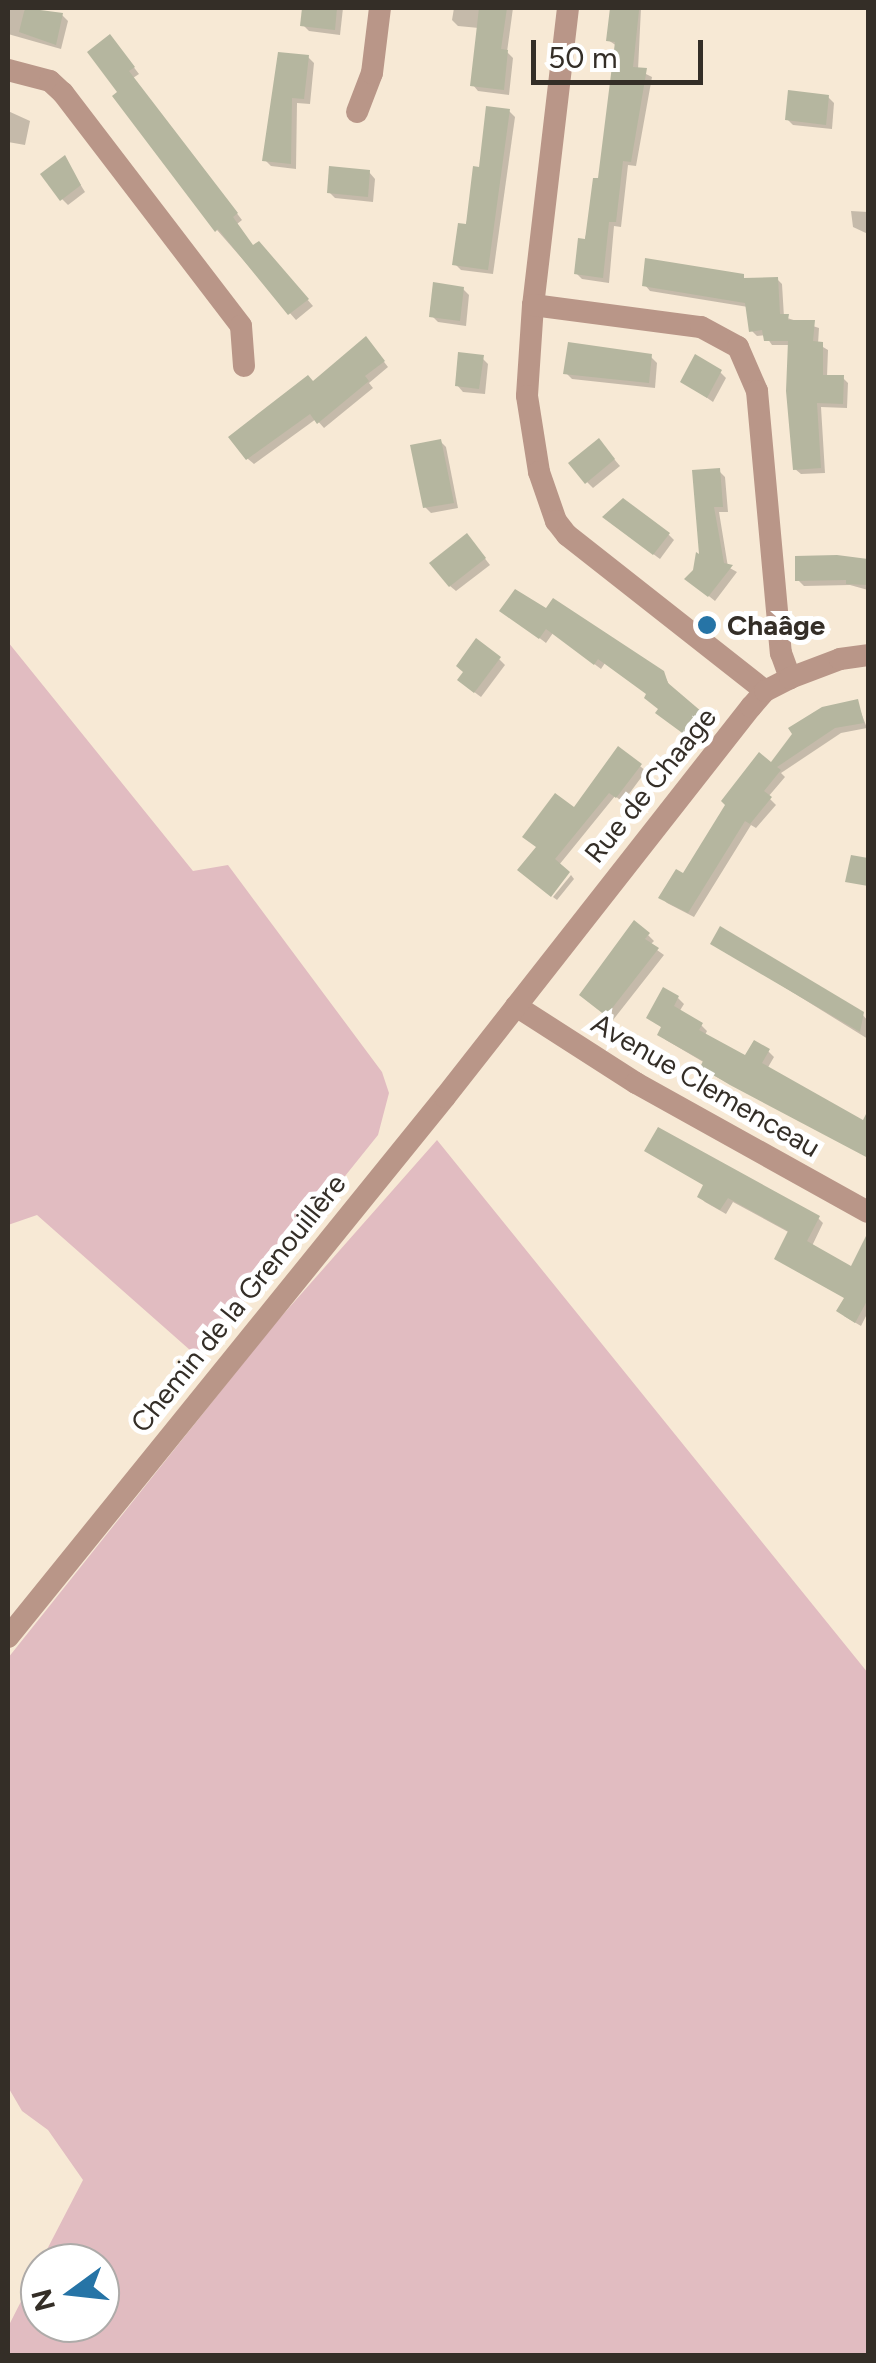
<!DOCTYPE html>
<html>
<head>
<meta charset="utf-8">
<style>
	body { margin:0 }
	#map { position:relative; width:876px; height:2363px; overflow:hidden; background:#f7e9d5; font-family:Figtree,sans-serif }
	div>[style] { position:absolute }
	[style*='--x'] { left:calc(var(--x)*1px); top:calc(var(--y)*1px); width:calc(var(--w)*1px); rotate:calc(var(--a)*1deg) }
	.green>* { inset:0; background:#e1bcc1 }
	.shadow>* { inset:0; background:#0003 }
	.building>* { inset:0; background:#b5b69f }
	.minor>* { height:22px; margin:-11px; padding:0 11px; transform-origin:11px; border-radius:11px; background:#b99688 }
	.dots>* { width:28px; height:28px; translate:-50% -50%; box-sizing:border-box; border:5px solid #fff; border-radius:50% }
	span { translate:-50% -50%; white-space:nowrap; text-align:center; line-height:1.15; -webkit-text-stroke:10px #fff; paint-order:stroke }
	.poi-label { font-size:28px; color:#342e27; font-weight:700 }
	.left { translate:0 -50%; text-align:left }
	.street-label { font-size:28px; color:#342e27 }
	.frame { position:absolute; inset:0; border:10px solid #342e27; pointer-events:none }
	.north { position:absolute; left:20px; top:2243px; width:100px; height:100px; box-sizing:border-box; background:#fff; border:2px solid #aeaba9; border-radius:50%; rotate:255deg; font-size:28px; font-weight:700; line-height:40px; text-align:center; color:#342e27 }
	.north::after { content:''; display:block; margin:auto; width:35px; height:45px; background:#2674a6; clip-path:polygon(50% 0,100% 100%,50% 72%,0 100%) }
	.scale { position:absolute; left:531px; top:40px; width:172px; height:45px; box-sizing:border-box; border:5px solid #342e27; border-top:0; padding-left:12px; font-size:30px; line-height:35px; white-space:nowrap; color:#342e27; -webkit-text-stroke:8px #fff; paint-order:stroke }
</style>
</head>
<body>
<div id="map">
	<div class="green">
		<i style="clip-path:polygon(8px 642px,193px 871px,228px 865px,382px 1072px,389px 1093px,378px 1135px,199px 1358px,37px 1215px,8px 1225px)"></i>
		<i style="clip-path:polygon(437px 1140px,868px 1673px,868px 2355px,8px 2355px,8px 2327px,40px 2264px,40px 2323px,100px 2323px,100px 2263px,40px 2263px,83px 2180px,48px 2130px,22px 2111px,8px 2087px,8px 1658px,272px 1327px)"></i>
	</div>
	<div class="shadow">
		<i style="clip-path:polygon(8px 8px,62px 15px,68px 21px,61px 49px,8px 34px)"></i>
		<i style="clip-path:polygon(304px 8px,343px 8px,340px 35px,309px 31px,303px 25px)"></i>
		<i style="clip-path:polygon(454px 8px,513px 8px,507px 52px,513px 58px,509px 95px,478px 91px,473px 85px,479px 28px,458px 26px,452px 20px)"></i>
		<i style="clip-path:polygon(611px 8px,641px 8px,638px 70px,652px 77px,636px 166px,628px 165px,621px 227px,614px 226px,609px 283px,582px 279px,576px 273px,600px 181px,617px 46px,608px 40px)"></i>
		<i style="clip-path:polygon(116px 44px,139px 74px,133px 78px,242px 220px,237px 224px,254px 248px,264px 250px,313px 306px,296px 320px,217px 230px,121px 92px)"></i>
		<i style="clip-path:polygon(308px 57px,314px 63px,310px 104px,297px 103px,296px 169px,271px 166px,265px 160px)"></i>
		<i style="clip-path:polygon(828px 97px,834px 103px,832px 129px,793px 125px,787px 119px)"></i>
		<i style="clip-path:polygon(8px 111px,30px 121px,25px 145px,8px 142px)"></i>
		<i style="clip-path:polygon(509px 111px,515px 117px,493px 274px,461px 270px,455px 264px,481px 170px)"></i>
		<i style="clip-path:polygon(64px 158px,85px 192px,68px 205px,62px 199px)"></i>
		<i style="clip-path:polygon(369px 172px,375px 179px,373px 202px,335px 198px,329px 192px)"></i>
		<i style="clip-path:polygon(851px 211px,868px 212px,868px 234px,853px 227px)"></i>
		<i style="clip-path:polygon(777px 279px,782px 284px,784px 317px,819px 328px,818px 344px,828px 350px,827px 377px,843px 378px,848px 383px,847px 408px,821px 407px,825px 473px,801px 474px,795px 469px,790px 345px,772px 345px,765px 335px,757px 336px,752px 331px,748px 307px,650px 291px,645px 285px)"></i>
		<i style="clip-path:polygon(463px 289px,469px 295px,466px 326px,438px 322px,432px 316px)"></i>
		<i style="clip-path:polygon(371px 345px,388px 367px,369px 383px,373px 388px,324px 428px,316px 419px,254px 464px,248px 459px,232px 438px)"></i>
		<i style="clip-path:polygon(651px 357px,657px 363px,655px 388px,572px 379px,566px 373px)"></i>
		<i style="clip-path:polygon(482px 358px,488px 364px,485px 394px,463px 392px,457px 385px)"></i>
		<i style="clip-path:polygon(720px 372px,726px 378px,713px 402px,683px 381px)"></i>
		<i style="clip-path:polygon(440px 441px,446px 447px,458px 508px,431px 513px,425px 507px)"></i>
		<i style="clip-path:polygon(604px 447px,620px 466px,593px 488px,587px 482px)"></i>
		<i style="clip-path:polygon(719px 471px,725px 477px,728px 512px,719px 512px,728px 567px,737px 572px,715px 601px,694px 584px)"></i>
		<i style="clip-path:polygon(611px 523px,668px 534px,674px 540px,660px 559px)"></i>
		<i style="clip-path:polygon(472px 542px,490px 565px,456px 591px,450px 586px)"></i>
		<i style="clip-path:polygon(798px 558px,868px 562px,868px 590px,850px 585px,804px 586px,798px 580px)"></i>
		<i style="clip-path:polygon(503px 610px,663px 673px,672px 690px,707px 719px,692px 739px,647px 698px,649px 695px,605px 663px,601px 669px,553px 633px,546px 643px)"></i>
		<i style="clip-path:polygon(499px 659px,505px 665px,481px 697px,466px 686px)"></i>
		<i style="clip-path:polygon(857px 702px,867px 728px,841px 733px,781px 773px,785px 777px,768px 797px,776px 805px,756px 828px,751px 825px,694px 917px,667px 903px,661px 897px,683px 876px,771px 765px)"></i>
		<i style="clip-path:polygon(619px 749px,646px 771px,623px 802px,615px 796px,559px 865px,539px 847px,575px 811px)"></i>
		<i style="clip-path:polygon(571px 875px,574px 879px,557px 900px,553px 897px)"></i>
		<i style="clip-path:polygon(648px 935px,654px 941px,650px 945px,664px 955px,613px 1020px,589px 1001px)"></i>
		<i style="clip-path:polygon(713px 943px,862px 1014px,868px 1021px,868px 1039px)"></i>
		<i style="clip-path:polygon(678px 998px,684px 1004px,679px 1012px,701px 1025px,707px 1031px,705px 1035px,746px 1058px,768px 1051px,774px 1057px,767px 1069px,868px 1124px,868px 1157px,709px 1073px,703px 1067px,705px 1063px,666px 1040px,660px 1035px,663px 1028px,649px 1018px)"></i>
		<i style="clip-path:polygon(647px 1151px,818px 1218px,823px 1223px,812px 1246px,852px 1270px,864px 1246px,868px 1248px,868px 1312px,861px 1326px,844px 1316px,846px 1299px,790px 1233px,733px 1202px,726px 1214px,705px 1202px,700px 1197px,706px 1186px)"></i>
	</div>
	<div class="building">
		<i style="clip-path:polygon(25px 8px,63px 13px,56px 45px,19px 32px)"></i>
		<i style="clip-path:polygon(302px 8px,337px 8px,335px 30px,300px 26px)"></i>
		<i style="clip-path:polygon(479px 8px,507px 8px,501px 49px,508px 50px,504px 90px,470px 86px)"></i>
		<i style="clip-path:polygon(610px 8px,639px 10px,633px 67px,647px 68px,631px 162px,623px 161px,616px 222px,609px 222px,603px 278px,574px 274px,578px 238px,585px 239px,593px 178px,598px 178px,615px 42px,606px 41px)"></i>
		<i style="clip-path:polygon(110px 34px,135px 67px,129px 71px,238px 213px,233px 217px,253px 245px,259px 241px,309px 299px,288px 315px,218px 229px,215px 232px,112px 96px,117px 92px,87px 52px)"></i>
		<i style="clip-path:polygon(278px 52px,309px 55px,304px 99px,292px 98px,291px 164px,262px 161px)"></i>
		<i style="clip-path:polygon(788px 90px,829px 95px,826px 125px,785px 120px)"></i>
		<i style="clip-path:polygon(486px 106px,510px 109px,488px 270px,452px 265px,458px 223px,466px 224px,473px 166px,479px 167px)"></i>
		<i style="clip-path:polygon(65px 155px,81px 185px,60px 201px,40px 174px)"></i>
		<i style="clip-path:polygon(329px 166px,370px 170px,368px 197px,327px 193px)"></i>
		<i style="clip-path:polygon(645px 258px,744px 274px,744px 278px,778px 277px,780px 314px,789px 314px,788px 320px,815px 320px,813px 341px,823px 342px,823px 375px,844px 375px,843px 404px,817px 403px,821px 468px,793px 470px,786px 391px,788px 341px,764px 341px,762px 330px,749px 332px,745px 303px,642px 286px)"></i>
		<i style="clip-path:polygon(433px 282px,464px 287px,460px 321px,429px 317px)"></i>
		<i style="clip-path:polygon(366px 336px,385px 361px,365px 376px,369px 381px,317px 424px,310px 414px,246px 460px,228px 437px,308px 375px,313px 381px)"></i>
		<i style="clip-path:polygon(568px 342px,652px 354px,649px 383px,563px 374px)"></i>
		<i style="clip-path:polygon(458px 352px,484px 355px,479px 389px,455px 386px)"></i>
		<i style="clip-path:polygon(695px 354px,722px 370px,707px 398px,680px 382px)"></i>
		<i style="clip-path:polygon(599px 438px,615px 459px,585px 484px,568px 463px)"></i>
		<i style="clip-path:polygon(441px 439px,454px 503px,423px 508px,410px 445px)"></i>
		<i style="clip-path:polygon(720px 468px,723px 507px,714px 507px,724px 563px,733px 565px,708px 597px,684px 579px,693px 570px,696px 552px,699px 554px,692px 470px)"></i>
		<i style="clip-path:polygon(623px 498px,670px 533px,653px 555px,602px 517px)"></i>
		<i style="clip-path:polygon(467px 533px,486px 558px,449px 587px,429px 563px)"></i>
		<i style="clip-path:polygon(837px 555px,868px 559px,868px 585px,846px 584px,846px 580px,795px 581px,795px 556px)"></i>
		<i style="clip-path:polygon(515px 589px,546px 608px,553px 598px,664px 671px,668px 683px,702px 712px,685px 735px,655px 713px,658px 709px,644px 698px,646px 694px,598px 659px,594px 665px,546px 629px,539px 639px,499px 611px)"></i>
		<i style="clip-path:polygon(476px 638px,501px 657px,474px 693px,457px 680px,463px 672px,456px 666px)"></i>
		<i style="clip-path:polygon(858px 699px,864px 723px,835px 728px,777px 767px,781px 770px,764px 791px,772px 797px,750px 824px,745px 821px,688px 913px,658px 898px,676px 869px,683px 873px,725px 805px,721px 801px,759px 752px,771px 762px,792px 734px,788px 728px,822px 707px)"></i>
		<i style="clip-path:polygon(618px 746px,642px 764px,616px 798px,609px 793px,555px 859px,570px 872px,551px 897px,517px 870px,536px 847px,522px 837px,555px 793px,574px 807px)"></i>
		<i style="clip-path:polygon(851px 855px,868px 858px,868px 886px,845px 882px)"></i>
		<i style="clip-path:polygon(634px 920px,650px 933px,645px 939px,659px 948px,606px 1016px,579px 995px)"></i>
		<i style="clip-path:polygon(720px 926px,864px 1012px,860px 1032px,710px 944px)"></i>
		<i style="clip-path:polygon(663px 987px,679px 996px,674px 1006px,703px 1023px,699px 1030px,745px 1055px,754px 1040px,770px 1049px,762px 1063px,863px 1120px,868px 1110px,868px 1158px,730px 1085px,700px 1067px,703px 1061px,657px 1035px,661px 1027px,646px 1018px)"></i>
		<i style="clip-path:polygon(658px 1127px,820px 1216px,807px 1241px,851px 1266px,868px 1232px,868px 1299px,855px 1323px,836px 1311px,844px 1298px,774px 1259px,788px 1231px,728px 1198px,720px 1210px,697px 1197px,703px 1185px,644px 1151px)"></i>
	</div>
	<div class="minor">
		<i style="--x:568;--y:8;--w:299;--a:96.7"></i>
		<i style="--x:533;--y:305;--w:91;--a:93.8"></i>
		<i style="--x:527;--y:396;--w:77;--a:81"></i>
		<i style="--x:539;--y:472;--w:52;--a:70.9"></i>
		<i style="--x:556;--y:521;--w:18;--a:52"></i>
		<i style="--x:567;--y:535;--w:252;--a:38.2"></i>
		<i style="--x:8;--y:70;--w:43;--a:14.7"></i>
		<i style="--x:50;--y:81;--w:18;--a:43"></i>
		<i style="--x:63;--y:93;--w:293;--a:52.6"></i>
		<i style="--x:241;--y:326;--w:40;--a:85.7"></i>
		<i style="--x:357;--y:112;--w:42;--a:-69"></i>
		<i style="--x:372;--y:73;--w:65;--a:-83"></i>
		<i style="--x:533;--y:305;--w:169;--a:7.5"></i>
		<i style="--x:701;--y:327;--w:42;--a:28.4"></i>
		<i style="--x:738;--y:347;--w:48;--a:66.6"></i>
		<i style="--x:757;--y:391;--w:263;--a:84.8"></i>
		<i style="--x:781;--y:653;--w:27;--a:70"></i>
		<i style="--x:516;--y:1006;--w:143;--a:32.7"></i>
		<i style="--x:636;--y:1083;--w:265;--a:29.1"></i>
		<i style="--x:8;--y:1637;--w:695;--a:-51.02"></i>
		<i style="--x:445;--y:1097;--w:496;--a:-51.9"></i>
		<i style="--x:751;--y:707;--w:21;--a:-49"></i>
		<i style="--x:765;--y:691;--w:28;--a:-27"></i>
		<i style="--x:790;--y:678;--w:53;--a:-20.8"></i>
		<i style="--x:840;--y:659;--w:28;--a:-8"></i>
	</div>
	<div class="dots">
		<i style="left:707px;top:625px;background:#2674a6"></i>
	</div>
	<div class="poi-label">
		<span class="left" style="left:727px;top:625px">Chaâge</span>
	</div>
	<div class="street-label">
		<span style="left:650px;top:785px;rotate:-51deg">Rue de Chaage</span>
		<span style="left:706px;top:1085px;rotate:30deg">Avenue Clemenceau</span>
		<span style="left:238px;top:1303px;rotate:-51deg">Chemin de la Grenouillère</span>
	</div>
	<div class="frame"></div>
	<div class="north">N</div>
	<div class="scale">50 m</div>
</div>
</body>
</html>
